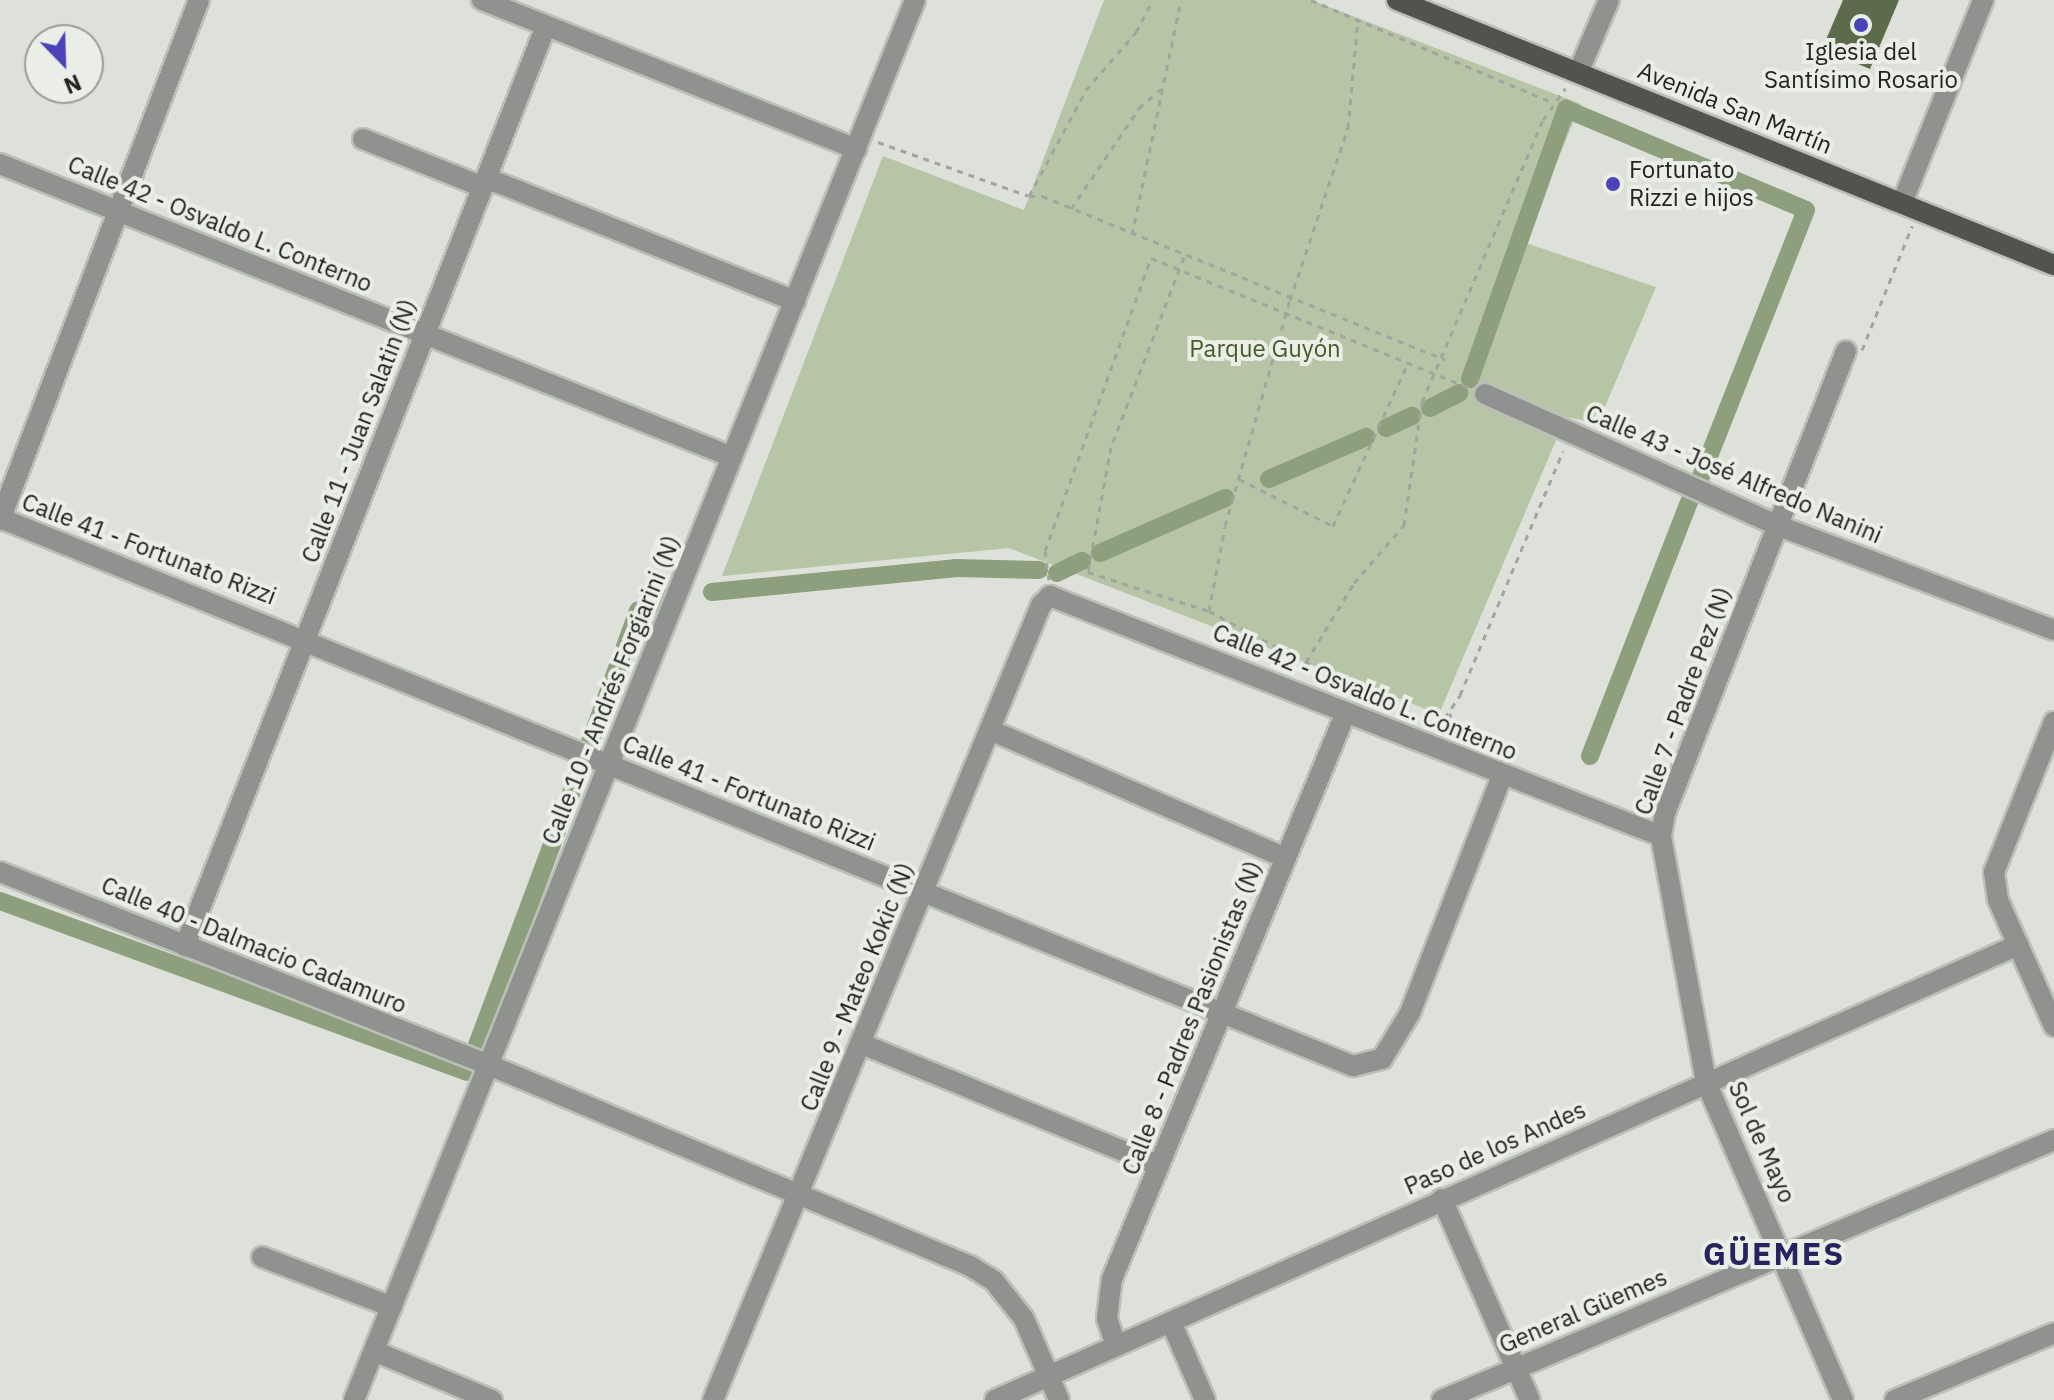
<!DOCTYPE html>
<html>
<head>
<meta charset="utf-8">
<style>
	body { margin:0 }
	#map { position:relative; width:2054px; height:1400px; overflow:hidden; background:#dde1d9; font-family:"IBM Plex Sans",sans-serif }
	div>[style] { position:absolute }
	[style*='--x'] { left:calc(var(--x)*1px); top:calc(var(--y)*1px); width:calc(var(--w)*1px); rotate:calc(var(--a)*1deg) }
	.green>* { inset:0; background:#b5c5a6 }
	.canal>* { height:18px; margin:-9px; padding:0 9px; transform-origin:9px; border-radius:9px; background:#8e9f7e }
	.building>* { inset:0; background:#5b6b4c }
	.path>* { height:3px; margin-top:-1.5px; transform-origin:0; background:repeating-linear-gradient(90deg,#a2a59e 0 6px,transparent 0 12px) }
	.roads { filter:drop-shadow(2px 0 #bbbfb8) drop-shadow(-2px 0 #bbbfb8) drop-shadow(0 2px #bbbfb8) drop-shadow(0 -2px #bbbfb8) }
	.minor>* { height:20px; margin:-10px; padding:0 10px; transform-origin:10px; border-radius:10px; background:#90928f }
	.major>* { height:20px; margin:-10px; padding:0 10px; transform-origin:10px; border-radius:10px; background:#51534e }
	.dots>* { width:22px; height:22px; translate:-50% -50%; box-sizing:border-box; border:4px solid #eaeee6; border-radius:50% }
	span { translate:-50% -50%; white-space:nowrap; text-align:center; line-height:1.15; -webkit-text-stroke:8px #eaeee6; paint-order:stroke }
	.poi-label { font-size:24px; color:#222421 }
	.left { translate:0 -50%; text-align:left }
	.street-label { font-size:24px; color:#222421 }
	.park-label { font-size:24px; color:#455c29 }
	.district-label { font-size:32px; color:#26245e; font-weight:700; letter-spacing:2px }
	.north { position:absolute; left:24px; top:24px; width:80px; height:80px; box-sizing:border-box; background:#eaeee6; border:2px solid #9a9d97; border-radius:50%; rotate:157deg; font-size:22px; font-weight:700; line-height:32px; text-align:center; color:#222421 }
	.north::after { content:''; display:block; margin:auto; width:28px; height:36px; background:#4a43b9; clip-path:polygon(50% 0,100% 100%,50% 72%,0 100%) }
</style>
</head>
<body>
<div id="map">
	<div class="green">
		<i style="clip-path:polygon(1104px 0,1311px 0,1581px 104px,1523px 242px,1656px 287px,1598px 423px,1566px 417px,1439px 714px,1009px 548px,722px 576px,883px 156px,1024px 210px)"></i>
	</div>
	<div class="canal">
		<i style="--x:1470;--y:379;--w:287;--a:-70.4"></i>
		<i style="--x:1566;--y:109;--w:260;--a:22.8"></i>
		<i style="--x:1806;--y:210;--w:289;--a:111.5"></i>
		<i style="--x:1430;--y:408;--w:33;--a:-27"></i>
		<i style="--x:1386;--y:428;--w:29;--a:-25"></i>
		<i style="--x:1269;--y:479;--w:106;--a:-23.4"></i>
		<i style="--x:1100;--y:553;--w:137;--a:-23.7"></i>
		<i style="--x:1057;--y:573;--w:28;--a:-26"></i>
		<i style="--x:712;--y:592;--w:244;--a:-5.6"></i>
		<i style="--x:955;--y:568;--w:84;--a:1.4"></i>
		<i style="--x:590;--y:742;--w:140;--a:-69.9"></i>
		<i style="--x:638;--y:611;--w:29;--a:-27"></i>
		<i style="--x:1590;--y:756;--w:273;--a:-68.7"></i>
		<i style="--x:0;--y:901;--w:497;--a:20.1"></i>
		<i style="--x:477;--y:1045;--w:295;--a:-69.5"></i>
	</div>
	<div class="building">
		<i style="clip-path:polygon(1843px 0,1899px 0,1870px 69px,1822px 49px)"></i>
	</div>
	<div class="path">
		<i style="--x:1311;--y:0;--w:261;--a:23"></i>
		<i style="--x:878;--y:142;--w:160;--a:19.7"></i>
		<i style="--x:1029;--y:196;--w:13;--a:0"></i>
		<i style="--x:1042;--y:196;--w:435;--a:22.1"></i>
		<i style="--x:1029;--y:196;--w:120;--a:-61.7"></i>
		<i style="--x:1086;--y:90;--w:77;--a:-49.2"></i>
		<i style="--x:1136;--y:32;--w:36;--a:-62"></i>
		<i style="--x:1071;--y:209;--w:122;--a:-56"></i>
		<i style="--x:1139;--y:108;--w:30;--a:-41"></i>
		<i style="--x:1132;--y:235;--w:240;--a:-78.2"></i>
		<i style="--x:1184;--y:257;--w:204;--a:111"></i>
		<i style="--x:1111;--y:447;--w:127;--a:100.4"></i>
		<i style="--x:1088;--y:572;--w:127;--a:17.9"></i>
		<i style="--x:1209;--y:611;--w:137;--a:27.9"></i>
		<i style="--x:1862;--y:350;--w:134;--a:-68"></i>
		<i style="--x:1239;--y:479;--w:105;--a:26.6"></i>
		<i style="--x:1333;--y:526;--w:179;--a:-65.3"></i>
		<i style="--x:1049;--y:580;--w:29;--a:-98"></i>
		<i style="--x:1045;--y:551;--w:312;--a:-70.1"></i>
		<i style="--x:1151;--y:258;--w:344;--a:22.2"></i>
		<i style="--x:1209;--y:611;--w:86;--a:-79.3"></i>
		<i style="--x:1225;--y:526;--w:235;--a:-74"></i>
		<i style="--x:1290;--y:300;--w:182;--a:-71.4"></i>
		<i style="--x:1348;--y:128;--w:109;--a:-84.8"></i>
		<i style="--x:1306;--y:662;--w:92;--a:-58.7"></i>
		<i style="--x:1354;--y:583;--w:77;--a:-49.2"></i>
		<i style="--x:1404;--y:525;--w:124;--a:-81.7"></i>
		<i style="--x:1422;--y:402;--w:307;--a:-66.8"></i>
		<i style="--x:1543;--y:120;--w:39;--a:-55"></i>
		<i style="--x:1450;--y:713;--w:20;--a:84"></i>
		<i style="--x:1438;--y:728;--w:40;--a:-56"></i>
		<i style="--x:1460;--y:695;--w:265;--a:-67.1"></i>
	</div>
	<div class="roads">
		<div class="minor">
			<i style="--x:482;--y:0;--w:403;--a:21.7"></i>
			<i style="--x:1578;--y:73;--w:79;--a:-67"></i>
			<i style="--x:363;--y:139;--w:129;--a:21.8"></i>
			<i style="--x:0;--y:164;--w:788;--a:21.81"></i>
			<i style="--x:486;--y:178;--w:333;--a:21.7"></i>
			<i style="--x:1902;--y:203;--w:219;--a:-68.2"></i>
			<i style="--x:1485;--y:394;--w:319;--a:24.2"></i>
			<i style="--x:1776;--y:525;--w:297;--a:20.7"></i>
			<i style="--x:0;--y:518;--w:1460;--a:22.05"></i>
			<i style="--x:1353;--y:1066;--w:30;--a:-14"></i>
			<i style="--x:1382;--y:1059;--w:54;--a:-58.7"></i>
			<i style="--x:1410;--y:1013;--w:254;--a:-68.8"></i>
			<i style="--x:0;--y:520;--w:557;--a:-69.06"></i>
			<i style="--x:2054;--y:722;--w:162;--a:111.8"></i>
			<i style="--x:1994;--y:872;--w:28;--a:82"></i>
			<i style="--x:1998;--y:900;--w:138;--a:66"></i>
			<i style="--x:990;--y:730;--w:322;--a:23.4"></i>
			<i style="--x:0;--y:872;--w:526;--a:21.54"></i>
			<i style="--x:489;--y:1065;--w:521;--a:22.68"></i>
			<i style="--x:970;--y:1266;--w:28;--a:32"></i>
			<i style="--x:994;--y:1281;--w:48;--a:51.7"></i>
			<i style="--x:1024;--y:1319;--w:88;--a:66.6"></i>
			<i style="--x:185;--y:946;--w:988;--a:-68.58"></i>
			<i style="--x:862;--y:1044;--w:321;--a:22.3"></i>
			<i style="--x:1442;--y:1199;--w:219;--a:66.4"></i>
			<i style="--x:262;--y:1257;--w:139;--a:21"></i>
			<i style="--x:1171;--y:1322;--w:85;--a:66.4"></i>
			<i style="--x:1116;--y:1346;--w:29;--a:-108"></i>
			<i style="--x:1107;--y:1318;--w:39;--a:-83"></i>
			<i style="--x:1112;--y:1279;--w:613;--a:-67.57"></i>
			<i style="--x:374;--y:1351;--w:128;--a:22.6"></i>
			<i style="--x:354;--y:1400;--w:1508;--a:-68.16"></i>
			<i style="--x:713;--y:1400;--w:860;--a:-67.58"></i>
			<i style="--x:1041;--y:605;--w:13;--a:-45"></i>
			<i style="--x:1050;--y:596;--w:656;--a:21.44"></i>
			<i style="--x:995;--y:1400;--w:1120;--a:-23.98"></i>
			<i style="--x:1442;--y:1400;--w:665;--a:-23.02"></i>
			<i style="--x:1843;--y:1400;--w:346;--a:-113.3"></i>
			<i style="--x:1706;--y:1082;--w:250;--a:-100.4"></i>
			<i style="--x:1661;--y:836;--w:23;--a:-80"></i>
			<i style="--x:1665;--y:813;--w:496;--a:-68.6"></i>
			<i style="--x:1895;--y:1400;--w:173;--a:-22.8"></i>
		</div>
		<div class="major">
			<i style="--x:1397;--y:0;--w:708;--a:21.97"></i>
		</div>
	</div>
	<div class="dots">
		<i style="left:1861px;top:25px;background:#4a43b9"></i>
		<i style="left:1613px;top:184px;background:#4a43b9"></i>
	</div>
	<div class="poi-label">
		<span style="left:1861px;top:66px">Iglesia del<br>Santísimo Rosario</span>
		<span class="left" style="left:1629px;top:184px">Fortunato<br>Rizzi e hijos</span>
	</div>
	<div class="street-label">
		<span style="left:1735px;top:108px;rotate:22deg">Avenida San Martín</span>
		<span style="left:220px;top:224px;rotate:22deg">Calle 42 - Osvaldo L. Conterno</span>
		<span style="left:359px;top:431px;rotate:-69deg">Calle 11 - Juan Salatin (N)</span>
		<span style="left:1734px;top:474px;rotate:23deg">Calle 43 - José Alfredo Nanini</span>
		<span style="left:149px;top:549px;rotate:21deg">Calle 41 - Fortunato Rizzi</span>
		<span style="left:611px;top:690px;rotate:-68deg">Calle 10 - Andrés Forgiarini (N)</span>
		<span style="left:1365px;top:692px;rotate:22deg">Calle 42 - Osvaldo L. Conterno</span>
		<span style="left:1683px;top:701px;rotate:-70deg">Calle 7 - Padre Pez (N)</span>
		<span style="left:749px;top:793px;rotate:22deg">Calle 41 - Fortunato Rizzi</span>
		<span style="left:254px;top:945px;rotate:22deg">Calle 40 - Dalmacio Cadamuro</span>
		<span style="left:857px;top:987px;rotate:-68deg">Calle 9 - Mateo Kokic (N)</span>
		<span style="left:1192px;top:1018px;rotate:-68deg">Calle 8 - Padres Pasionistas (N)</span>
		<span style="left:1762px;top:1142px;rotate:66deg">Sol de Mayo</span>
		<span style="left:1495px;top:1148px;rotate:-24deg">Paso de los Andes</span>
		<span style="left:1583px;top:1311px;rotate:-23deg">General Güemes</span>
	</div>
	<div class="park-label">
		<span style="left:1265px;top:349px">Parque Guyón</span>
	</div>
	<div class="district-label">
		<span style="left:1774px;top:1253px">GÜEMES</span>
	</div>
	<div class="north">N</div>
</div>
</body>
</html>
